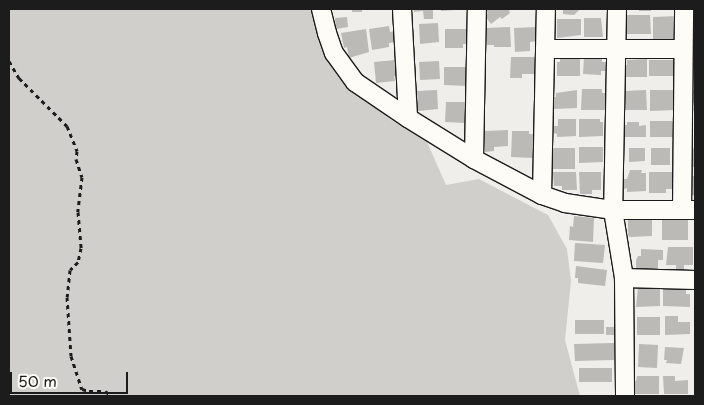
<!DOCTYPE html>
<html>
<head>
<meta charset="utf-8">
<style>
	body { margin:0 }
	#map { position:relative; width:704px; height:405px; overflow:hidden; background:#f0eeea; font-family:"Playpen Sans",sans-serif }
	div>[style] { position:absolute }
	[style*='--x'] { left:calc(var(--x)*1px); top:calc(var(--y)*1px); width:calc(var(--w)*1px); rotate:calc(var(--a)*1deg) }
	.green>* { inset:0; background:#d0cfcc }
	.building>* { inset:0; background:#bbbab6 }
	.path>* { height:3px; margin-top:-1.5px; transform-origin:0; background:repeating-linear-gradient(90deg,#1c1c1c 0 4px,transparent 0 8px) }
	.roads { filter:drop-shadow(1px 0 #1c1c1c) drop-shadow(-1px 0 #1c1c1c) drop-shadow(0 1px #1c1c1c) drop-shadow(0 -1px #1c1c1c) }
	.minor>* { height:18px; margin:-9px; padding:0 9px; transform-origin:9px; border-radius:9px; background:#fdfcf7 }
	span { translate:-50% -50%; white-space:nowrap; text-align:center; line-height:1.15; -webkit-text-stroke:4px #fdfcf7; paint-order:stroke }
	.frame { position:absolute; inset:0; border:10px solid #1c1c1c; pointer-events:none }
	.scale { position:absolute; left:10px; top:372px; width:118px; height:22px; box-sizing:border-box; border:2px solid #1c1c1c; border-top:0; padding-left:6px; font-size:15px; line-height:18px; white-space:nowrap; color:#1c1c1c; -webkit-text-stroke:4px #fdfcf7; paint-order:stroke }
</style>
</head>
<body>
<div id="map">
	<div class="green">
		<i style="clip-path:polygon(9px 9px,315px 9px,322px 50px,338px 77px,391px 120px,427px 142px,446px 185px,479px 179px,548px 215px,567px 249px,571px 281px,565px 340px,580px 396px,9px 396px)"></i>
	</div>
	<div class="building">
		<i style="clip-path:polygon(352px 9px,362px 9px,362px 12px,352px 12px)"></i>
		<i style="clip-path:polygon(414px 9px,433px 9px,433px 19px,424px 19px,423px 11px,414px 12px)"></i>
		<i style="clip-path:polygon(441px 9px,456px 9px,456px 10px,441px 11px)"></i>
		<i style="clip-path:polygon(485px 9px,511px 9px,509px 11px,510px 13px,502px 19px,500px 17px,491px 24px,485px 16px,488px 13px)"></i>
		<i style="clip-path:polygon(563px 9px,580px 9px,574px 15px,563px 14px)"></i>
		<i style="clip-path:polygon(639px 9px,651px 9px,651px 11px,639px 11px)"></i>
		<i style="clip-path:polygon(692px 9px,695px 9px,695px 31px,691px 31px)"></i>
		<i style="clip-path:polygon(624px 15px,650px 15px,651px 34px,624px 34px)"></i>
		<i style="clip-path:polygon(678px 16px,676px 39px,653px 39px,653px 17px)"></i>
		<i style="clip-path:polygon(347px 17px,348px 27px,336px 29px,335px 18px)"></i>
		<i style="clip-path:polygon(584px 18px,601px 18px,603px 37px,584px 37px)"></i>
		<i style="clip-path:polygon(557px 19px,581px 19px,581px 35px,557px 38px)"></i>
		<i style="clip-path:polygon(438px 23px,439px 42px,420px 44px,419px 24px)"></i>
		<i style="clip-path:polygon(389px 26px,390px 32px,394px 31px,395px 42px,389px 43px,389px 47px,372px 50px,369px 29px)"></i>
		<i style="clip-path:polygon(510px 27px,511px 47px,494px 47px,494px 45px,487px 45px,487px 28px)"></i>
		<i style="clip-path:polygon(537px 27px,537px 41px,530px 42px,530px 51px,515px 52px,514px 28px)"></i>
		<i style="clip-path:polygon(366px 29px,369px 52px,349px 58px,347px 47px,344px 48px,341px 33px)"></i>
		<i style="clip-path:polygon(445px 29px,468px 29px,468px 44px,463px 44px,463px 48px,445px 48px)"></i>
		<i style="clip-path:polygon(693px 50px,695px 50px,695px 67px,693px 67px)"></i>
		<i style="clip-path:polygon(511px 57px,536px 57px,536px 74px,522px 74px,522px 78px,510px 78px)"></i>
		<i style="clip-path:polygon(560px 57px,580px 58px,580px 76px,557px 76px,557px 62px,560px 62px)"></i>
		<i style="clip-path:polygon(584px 57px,602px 58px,602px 62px,606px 62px,606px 71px,601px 71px,601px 75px,583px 74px)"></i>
		<i style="clip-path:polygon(647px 59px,647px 77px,624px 77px,623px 65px,627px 65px,627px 60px)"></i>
		<i style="clip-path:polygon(395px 60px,397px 76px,394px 76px,395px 81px,376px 83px,374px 62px)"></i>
		<i style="clip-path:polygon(649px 60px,674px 60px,674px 76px,649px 76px)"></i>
		<i style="clip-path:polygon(439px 61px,440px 79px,420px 80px,419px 62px)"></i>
		<i style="clip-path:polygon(444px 67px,467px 67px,467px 86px,444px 85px)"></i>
		<i style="clip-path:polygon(582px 89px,602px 89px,602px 93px,606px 93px,606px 110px,581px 110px)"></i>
		<i style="clip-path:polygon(437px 90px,438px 109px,418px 111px,417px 91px)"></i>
		<i style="clip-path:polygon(577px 90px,577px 108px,553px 109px,552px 97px,556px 97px,556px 93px)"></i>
		<i style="clip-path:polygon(646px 90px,647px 110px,625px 110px,625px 91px)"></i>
		<i style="clip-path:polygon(650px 90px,673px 90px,673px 96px,676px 96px,676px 110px,650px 111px)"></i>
		<i style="clip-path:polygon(692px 91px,695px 91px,695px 103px,692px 103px)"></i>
		<i style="clip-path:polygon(446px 102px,466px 102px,466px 123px,445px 122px)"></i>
		<i style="clip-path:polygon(558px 119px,576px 119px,576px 136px,557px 137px,557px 134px,554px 133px,554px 126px,558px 126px)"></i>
		<i style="clip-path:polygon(579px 119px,600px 119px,600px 122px,603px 122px,603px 136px,579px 137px)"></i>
		<i style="clip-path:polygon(650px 121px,673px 121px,673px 137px,650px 137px)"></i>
		<i style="clip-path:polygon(627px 122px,639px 122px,639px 126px,646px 125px,646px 137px,623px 137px,623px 125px,627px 125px)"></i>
		<i style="clip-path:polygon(508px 130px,508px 146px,494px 147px,494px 151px,485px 152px,485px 131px)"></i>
		<i style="clip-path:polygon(512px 131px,529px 131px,529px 134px,536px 134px,535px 158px,511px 157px)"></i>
		<i style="clip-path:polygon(579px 147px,603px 147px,603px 162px,579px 163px)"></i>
		<i style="clip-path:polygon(553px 148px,575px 148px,575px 169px,553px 169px)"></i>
		<i style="clip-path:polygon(629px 148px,645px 148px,645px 161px,629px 162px)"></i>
		<i style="clip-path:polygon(651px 148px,670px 148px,670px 165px,651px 165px)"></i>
		<i style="clip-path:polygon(695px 148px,695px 167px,690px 167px,690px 149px)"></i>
		<i style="clip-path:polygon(630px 170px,642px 170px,641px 173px,646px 173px,646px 191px,627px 192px,627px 188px,624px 189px,624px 179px,627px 179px)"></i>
		<i style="clip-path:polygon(553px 172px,576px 172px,577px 190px,562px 190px,562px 186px,554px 186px)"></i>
		<i style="clip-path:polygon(579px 172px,601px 172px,601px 190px,592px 190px,592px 194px,580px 194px)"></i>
		<i style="clip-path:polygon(649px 172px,674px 172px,674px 189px,666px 189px,666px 193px,649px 193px)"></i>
		<i style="clip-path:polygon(690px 176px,695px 176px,695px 196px,692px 195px)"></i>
		<i style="clip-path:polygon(574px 216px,594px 218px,593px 242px,569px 240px,570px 226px,573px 227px)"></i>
		<i style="clip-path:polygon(628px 217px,652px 217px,652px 236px,630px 237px,628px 235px)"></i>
		<i style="clip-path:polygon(662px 219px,688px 220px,688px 240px,662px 240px)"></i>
		<i style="clip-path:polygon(575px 243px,605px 245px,603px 263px,574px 261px)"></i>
		<i style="clip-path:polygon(668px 247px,693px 247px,693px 265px,684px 265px,684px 272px,676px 272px,676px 265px,666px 265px)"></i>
		<i style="clip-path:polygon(641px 249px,663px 250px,663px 260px,658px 260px,658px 270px,636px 269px,636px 260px,638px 256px,641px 256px)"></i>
		<i style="clip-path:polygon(576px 266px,607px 270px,605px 286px,578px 283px,578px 278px,575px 278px)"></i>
		<i style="clip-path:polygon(638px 287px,660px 287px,660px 306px,636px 307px)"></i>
		<i style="clip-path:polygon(663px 288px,686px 290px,686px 294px,690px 294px,690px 307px,663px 306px)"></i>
		<i style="clip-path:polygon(665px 316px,678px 316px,678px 322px,690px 322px,690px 334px,665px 335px)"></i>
		<i style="clip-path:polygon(637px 317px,660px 317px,660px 335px,637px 335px)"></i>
		<i style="clip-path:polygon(575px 320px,604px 320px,604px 334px,575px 334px)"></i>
		<i style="clip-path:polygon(606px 327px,616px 327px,616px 335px,606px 335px)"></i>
		<i style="clip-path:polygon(614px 343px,614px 360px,575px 361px,574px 344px)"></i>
		<i style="clip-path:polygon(639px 344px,658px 345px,657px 368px,638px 367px)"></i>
		<i style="clip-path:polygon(665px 347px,684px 348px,681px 364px,666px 363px,667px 360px,664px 360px)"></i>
		<i style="clip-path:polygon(579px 368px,612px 368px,612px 382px,579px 382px)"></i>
		<i style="clip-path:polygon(637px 376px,659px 376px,659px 394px,634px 394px,634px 381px,636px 381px)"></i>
		<i style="clip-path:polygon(663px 376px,675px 376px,675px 381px,688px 380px,688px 394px,664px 394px)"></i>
	</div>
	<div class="path">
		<i style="--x:9;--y:61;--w:20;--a:60"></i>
		<i style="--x:19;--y:78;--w:68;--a:45"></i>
		<i style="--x:67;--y:126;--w:27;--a:68"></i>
		<i style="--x:77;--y:151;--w:8;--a:97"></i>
		<i style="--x:76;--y:159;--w:19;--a:72"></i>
		<i style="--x:82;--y:177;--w:35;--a:97"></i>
		<i style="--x:78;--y:212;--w:36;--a:85"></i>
		<i style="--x:81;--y:248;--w:14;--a:102"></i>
		<i style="--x:78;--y:262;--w:11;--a:135"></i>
		<i style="--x:70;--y:270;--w:27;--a:96"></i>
		<i style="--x:67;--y:297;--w:59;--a:86.1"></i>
		<i style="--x:71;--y:356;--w:35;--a:72"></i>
		<i style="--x:82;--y:389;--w:7;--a:16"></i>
		<i style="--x:89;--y:391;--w:16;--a:0"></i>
		<i style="--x:105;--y:391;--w:9;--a:36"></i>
	</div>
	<div class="roads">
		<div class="minor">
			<i style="--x:321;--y:9;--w:25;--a:76"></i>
			<i style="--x:327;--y:33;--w:21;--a:71"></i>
			<i style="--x:334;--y:53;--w:36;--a:54"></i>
			<i style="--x:355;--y:82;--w:64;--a:34.2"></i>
			<i style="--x:408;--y:118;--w:78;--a:31.8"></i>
			<i style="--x:474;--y:159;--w:77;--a:27.9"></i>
			<i style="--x:542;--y:195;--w:24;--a:19"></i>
			<i style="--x:565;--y:203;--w:49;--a:8.3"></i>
			<i style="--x:613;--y:210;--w:82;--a:0"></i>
			<i style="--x:402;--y:9;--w:109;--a:86.8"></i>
			<i style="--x:617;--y:9;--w:201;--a:91.1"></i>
			<i style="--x:613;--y:210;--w:69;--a:80.8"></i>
			<i style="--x:624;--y:278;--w:118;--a:89.5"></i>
			<i style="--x:545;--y:49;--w:138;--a:0"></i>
			<i style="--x:474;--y:159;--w:150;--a:-88.9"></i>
			<i style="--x:542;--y:195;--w:186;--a:-88.8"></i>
			<i style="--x:682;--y:210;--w:201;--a:-89.4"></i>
			<i style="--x:624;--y:278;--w:71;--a:1.6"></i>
		</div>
	</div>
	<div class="frame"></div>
	<div class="scale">50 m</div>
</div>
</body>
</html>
